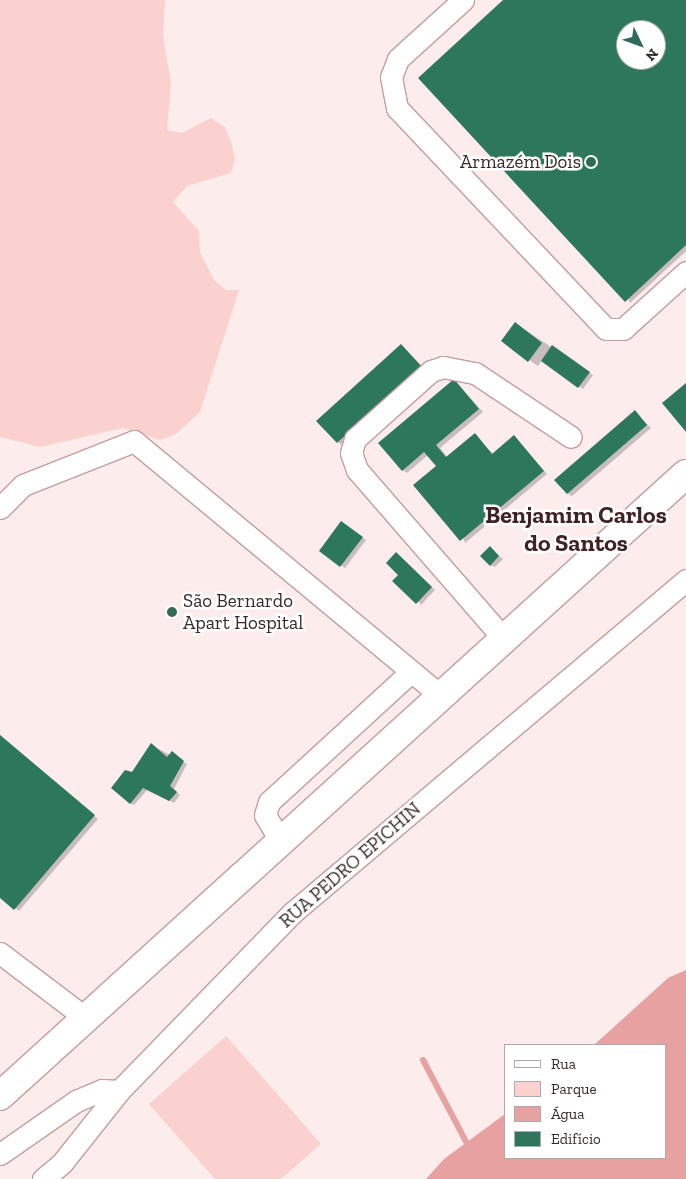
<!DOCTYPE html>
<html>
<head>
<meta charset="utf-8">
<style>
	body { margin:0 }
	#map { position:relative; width:686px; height:1179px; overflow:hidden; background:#fcecec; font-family:"Zilla Slab",serif }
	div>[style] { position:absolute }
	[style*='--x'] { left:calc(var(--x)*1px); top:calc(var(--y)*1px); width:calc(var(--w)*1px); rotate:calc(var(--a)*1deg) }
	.green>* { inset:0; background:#fbd1d0 }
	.water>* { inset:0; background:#e7a1a0 }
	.shadow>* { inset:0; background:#0003 }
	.stream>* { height:6px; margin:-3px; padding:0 3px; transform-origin:3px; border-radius:3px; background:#e7a1a0 }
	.building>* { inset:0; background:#2d775d }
	.roads { filter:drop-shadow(1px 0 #c39e9d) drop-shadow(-1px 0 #c39e9d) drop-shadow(0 1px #c39e9d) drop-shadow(0 -1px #c39e9d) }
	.minor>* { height:21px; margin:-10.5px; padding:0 10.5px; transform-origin:10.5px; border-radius:10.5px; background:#fff }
	.major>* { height:28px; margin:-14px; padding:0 14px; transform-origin:14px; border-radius:14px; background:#fff }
	.dots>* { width:14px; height:14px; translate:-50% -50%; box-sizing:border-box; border:2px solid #fff; border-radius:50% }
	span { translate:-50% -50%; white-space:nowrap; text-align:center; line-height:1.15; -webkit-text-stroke:5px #fff; paint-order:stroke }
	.poi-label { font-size:19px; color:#372828 }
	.right { translate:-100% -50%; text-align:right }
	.left { translate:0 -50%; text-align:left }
	.street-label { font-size:19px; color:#372828 }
	.district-label { font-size:24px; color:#402323; font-weight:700 }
	.legend { position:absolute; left:504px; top:1044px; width:162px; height:115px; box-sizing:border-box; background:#fff; border:1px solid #afa9a9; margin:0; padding:6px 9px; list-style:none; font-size:15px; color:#372828 }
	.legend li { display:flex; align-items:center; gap:10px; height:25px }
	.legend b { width:25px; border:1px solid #afa9a9 }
	.north { position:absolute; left:616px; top:20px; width:50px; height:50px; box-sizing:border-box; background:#fff; border:1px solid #afa9a9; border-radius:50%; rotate:132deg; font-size:14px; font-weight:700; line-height:20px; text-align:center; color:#372828 }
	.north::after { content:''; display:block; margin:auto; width:18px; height:22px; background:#2f6b55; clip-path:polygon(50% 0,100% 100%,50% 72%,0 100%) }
</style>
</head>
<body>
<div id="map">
	<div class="green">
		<i style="clip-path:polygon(0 0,165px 0,163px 35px,171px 83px,167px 130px,182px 133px,211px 118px,225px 127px,231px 142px,235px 158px,231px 173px,187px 186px,173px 202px,199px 231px,200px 252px,214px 280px,226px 290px,239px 290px,200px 412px,176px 434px,160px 440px,123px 428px,40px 447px,0 437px)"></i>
		<i style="clip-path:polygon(226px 1036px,321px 1144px,281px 1179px,215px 1179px,149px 1104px)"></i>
	</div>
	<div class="water">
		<i style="clip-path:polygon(686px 970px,686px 1179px,426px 1179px,444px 1159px,505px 1114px,505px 1158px,665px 1158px,665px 1045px,594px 1045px,668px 978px)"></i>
	</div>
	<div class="shadow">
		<i style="clip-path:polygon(evenodd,505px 0,686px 0,686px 251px,630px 303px,505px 0,626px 30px,656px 30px,656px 60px,626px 60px,626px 30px)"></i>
		<i style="clip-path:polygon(524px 329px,593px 375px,583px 389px,542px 360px,538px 366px,502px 341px)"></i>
		<i style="clip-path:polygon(401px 345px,425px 369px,342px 445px,338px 442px)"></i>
		<i style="clip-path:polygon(455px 381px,483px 412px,440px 448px,448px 458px,475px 435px,493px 454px,514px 437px,547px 474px,465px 543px,438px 466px,428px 455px,407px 473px,403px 470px)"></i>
		<i style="clip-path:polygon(635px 412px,651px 428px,572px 496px,567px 493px)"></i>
		<i style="clip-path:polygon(346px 525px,366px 540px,345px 568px,321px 551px)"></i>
		<i style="clip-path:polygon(490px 548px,503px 559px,495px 567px,491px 565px)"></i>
		<i style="clip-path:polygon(400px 556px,435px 590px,421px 605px,400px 575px)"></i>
		<i style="clip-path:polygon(0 735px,98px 819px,19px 911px,0 896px)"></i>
		<i style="clip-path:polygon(155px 747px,187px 764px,174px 789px,180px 795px,174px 803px,148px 789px,134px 805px,130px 803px,132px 774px)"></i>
	</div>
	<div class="stream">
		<i style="--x:423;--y:1060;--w:101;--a:62.2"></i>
	</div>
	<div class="building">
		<i style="clip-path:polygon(evenodd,503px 0,686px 0,686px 245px,625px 302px,418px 78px,503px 0,626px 30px,656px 30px,656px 60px,626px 60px,626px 30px)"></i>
		<i style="clip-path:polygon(515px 322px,542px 343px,528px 362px,501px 341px)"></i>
		<i style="clip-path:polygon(401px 344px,421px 366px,337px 443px,316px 421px)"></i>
		<i style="clip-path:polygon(552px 345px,590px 372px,578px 388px,541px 361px)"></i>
		<i style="clip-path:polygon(454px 379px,479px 409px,436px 445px,446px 457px,475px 433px,492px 454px,514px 435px,544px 471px,460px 541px,413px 485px,436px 466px,424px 452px,402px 471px,378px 443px)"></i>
		<i style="clip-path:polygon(686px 383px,686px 432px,662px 403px)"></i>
		<i style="clip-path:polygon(635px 410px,647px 425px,567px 494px,554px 480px)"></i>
		<i style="clip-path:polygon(341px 521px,363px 537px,340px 567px,319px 551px)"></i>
		<i style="clip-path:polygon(490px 546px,499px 556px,490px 566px,480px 556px)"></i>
		<i style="clip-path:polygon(396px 552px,432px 587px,416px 604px,392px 581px,398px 575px,386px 563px)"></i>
		<i style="clip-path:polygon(0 735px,95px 815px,14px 910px,0 898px)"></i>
		<i style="clip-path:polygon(151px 743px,167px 757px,172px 751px,184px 761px,170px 786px,177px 792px,169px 801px,143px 788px,130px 804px,111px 788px,125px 770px,132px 772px)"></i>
	</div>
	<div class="roads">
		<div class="minor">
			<i style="--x:463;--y:0;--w:88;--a:137.8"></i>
			<i style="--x:398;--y:59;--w:19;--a:111"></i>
			<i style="--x:391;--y:77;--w:32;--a:79"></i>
			<i style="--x:397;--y:108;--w:304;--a:46.6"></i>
			<i style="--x:606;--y:329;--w:17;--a:0"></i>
			<i style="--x:623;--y:329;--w:85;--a:-42.1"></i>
			<i style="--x:0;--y:508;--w:33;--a:-45"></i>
			<i style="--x:23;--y:485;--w:119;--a:-21.6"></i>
			<i style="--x:134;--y:441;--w:398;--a:39.7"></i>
			<i style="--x:504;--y:639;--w:224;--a:-131"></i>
			<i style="--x:357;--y:470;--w:18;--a:-109"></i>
			<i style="--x:351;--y:453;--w:15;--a:-74"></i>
			<i style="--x:355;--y:439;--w:102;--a:-41.8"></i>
			<i style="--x:431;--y:371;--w:13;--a:-18"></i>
			<i style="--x:443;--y:367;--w:33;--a:11"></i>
			<i style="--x:475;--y:373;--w:115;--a:33.7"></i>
			<i style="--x:280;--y:840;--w:29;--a:-121"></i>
			<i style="--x:265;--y:815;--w:14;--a:-73"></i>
			<i style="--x:269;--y:802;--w:193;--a:-42.5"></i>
			<i style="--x:0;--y:953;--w:109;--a:37.2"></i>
			<i style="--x:0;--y:1154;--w:93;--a:-34.9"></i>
			<i style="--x:76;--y:1101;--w:28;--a:-23"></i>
			<i style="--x:102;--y:1090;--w:17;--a:3"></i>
			<i style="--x:43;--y:1179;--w:25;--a:-40"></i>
			<i style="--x:62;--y:1163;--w:92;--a:-51.6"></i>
			<i style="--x:119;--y:1091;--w:248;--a:-45.8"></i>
			<i style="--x:292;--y:913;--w:516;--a:-40.2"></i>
		</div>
		<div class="major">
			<i style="--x:0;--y:1096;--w:926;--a:-42.2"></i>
		</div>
	</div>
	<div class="dots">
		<i style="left:591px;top:162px;background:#2f6b55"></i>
		<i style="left:172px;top:612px;background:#2f6b55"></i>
	</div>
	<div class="poi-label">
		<span class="right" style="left:581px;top:162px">Armazém Dois</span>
		<span class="left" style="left:183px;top:612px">São Bernardo<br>Apart Hospital</span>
	</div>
	<div class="street-label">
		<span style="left:350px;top:865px;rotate:-41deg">RUA PEDRO EPICHIN</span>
	</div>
	<div class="district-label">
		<span style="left:576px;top:529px">Benjamim Carlos<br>do Santos</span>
	</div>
	<ul class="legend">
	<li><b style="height:6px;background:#fff"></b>Rua</li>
	<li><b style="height:14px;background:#fbd1d0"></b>Parque</li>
	<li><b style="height:14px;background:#e7a1a0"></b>Água</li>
	<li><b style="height:14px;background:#2d775d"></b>Edifício</li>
	</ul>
	<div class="north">N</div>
</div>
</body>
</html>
